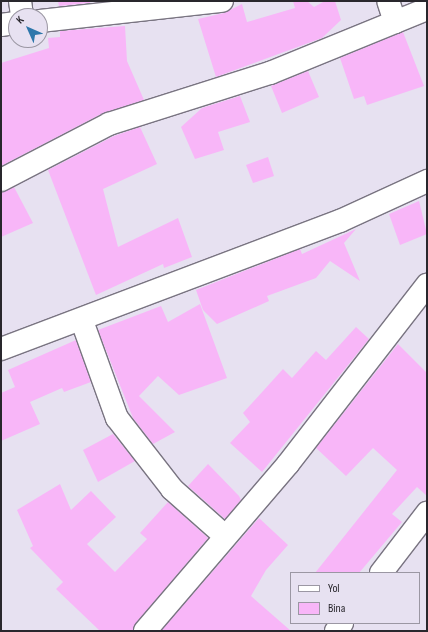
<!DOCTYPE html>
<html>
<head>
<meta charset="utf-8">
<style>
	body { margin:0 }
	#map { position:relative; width:428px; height:632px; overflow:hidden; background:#e7e1f1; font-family:"Sofia Sans Condensed",sans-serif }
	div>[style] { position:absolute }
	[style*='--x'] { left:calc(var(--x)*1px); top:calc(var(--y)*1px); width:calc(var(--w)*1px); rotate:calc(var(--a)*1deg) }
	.building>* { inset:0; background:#f8b6f8 }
	.roads { filter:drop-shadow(1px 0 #797481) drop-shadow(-1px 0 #797481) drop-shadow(0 1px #797481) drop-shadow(0 -1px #797481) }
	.street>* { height:22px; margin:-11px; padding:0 11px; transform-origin:11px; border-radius:11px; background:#fff }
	span { translate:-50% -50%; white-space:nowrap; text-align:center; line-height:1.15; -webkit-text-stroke:3.5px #e7e1f1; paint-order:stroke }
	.frame { position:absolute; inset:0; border:2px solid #29272d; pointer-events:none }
	.legend { position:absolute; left:290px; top:572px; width:130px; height:52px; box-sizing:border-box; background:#e7e1f1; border:1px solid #9b97a3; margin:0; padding:5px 7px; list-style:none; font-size:12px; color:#29272d }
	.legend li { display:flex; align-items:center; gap:8px; height:20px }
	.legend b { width:20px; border:1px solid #9b97a3 }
	.north { position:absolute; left:8px; top:8px; width:40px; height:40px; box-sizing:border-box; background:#e7e1f1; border:1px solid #9b97a3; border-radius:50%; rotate:315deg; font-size:11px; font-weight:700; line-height:16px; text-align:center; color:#29272d }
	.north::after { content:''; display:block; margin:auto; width:14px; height:18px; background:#2e77ab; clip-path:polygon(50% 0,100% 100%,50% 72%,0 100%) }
</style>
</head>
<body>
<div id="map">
	<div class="building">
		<i style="clip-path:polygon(58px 1px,90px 1px,90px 3px,59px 6px)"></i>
		<i style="clip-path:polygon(293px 1px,307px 1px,314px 7px,325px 1px,335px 1px,341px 20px,322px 38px,216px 77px,198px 19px,224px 13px,242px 4px,247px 22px,295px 8px)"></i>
		<i style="clip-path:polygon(125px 26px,127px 61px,144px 100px,103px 113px,1px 166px,1px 63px,49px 48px,48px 38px,60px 37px,60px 31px)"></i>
		<i style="clip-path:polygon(403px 32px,424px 86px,367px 105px,364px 96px,354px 99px,340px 58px)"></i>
		<i style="clip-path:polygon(308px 71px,319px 97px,282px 113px,271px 86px)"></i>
		<i style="clip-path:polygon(240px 96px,250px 122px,218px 132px,224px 150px,195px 159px,181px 127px,202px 108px)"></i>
		<i style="clip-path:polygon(140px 127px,157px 164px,103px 189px,118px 247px,178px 218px,192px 257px,164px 268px,163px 264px,96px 295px,48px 170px,114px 136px)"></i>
		<i style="clip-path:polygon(268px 157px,274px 176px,253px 183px,246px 165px)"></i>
		<i style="clip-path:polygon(14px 187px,33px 223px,1px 237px,1px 192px)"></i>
		<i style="clip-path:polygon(419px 201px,427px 234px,400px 245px,389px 214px)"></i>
		<i style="clip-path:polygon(356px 229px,344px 243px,360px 281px,330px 261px,316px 278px,267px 296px,269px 301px,217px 324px,203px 310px,196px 290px,300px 249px,302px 254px)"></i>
		<i style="clip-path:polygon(200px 304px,227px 378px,179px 395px,158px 376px,139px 396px,175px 432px,153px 444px,133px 418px,98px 330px,161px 306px,168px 322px)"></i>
		<i style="clip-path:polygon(356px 327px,369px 339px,262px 472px,230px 443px,250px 422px,243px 413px,283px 369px,292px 378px,316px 351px,326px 360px)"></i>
		<i style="clip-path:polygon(76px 340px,91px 382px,64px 392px,62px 388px,30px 402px,40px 424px,1px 441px,1px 393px,15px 387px,8px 370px)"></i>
		<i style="clip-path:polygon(398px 344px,427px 373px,427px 496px,417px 487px,392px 514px,402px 522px,359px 573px,315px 573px,397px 470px,373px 448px,346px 476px,316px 448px)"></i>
		<i style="clip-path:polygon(113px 434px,135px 461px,98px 482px,83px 450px)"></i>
		<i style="clip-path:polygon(208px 464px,239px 496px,241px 500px,225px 519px,188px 486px)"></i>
		<i style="clip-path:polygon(60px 484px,71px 510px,91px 491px,116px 517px,87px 544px,115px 572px,147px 539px,140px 533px,168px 502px,208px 538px,136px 623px,133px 631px,100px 631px,56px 589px,63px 582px,30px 548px,33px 546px,17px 510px)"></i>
		<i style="clip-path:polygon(259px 518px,288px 545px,266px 570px,251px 596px,291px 631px,161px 631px)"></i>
	</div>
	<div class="roads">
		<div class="street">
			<i style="--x:20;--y:1;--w:15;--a:82"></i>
			<i style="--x:40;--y:21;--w:183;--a:-6.3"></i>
			<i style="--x:395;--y:22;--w:35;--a:-22"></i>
			<i style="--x:1;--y:25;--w:15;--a:-8"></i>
			<i style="--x:1;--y:180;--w:122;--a:-27.4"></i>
			<i style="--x:109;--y:124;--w:169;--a:-17.6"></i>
			<i style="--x:270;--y:73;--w:135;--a:-22.2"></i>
			<i style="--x:395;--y:22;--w:22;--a:-108"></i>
			<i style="--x:82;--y:321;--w:103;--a:70.2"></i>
			<i style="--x:117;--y:418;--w:90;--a:52.2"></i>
			<i style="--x:172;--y:489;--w:71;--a:41.6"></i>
			<i style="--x:1;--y:349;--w:362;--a:-20.7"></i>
			<i style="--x:340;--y:221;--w:96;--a:-24.7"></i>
			<i style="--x:381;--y:573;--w:76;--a:-52.5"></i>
			<i style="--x:145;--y:631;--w:220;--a:-49.4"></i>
			<i style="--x:288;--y:464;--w:227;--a:-52.2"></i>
			<i style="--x:336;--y:631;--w:10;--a:-53"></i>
		</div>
	</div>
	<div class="frame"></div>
	<ul class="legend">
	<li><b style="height:5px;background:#fff"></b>Yol</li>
	<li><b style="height:11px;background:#f8b6f8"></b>Bina</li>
	</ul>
	<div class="north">K</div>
</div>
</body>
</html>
